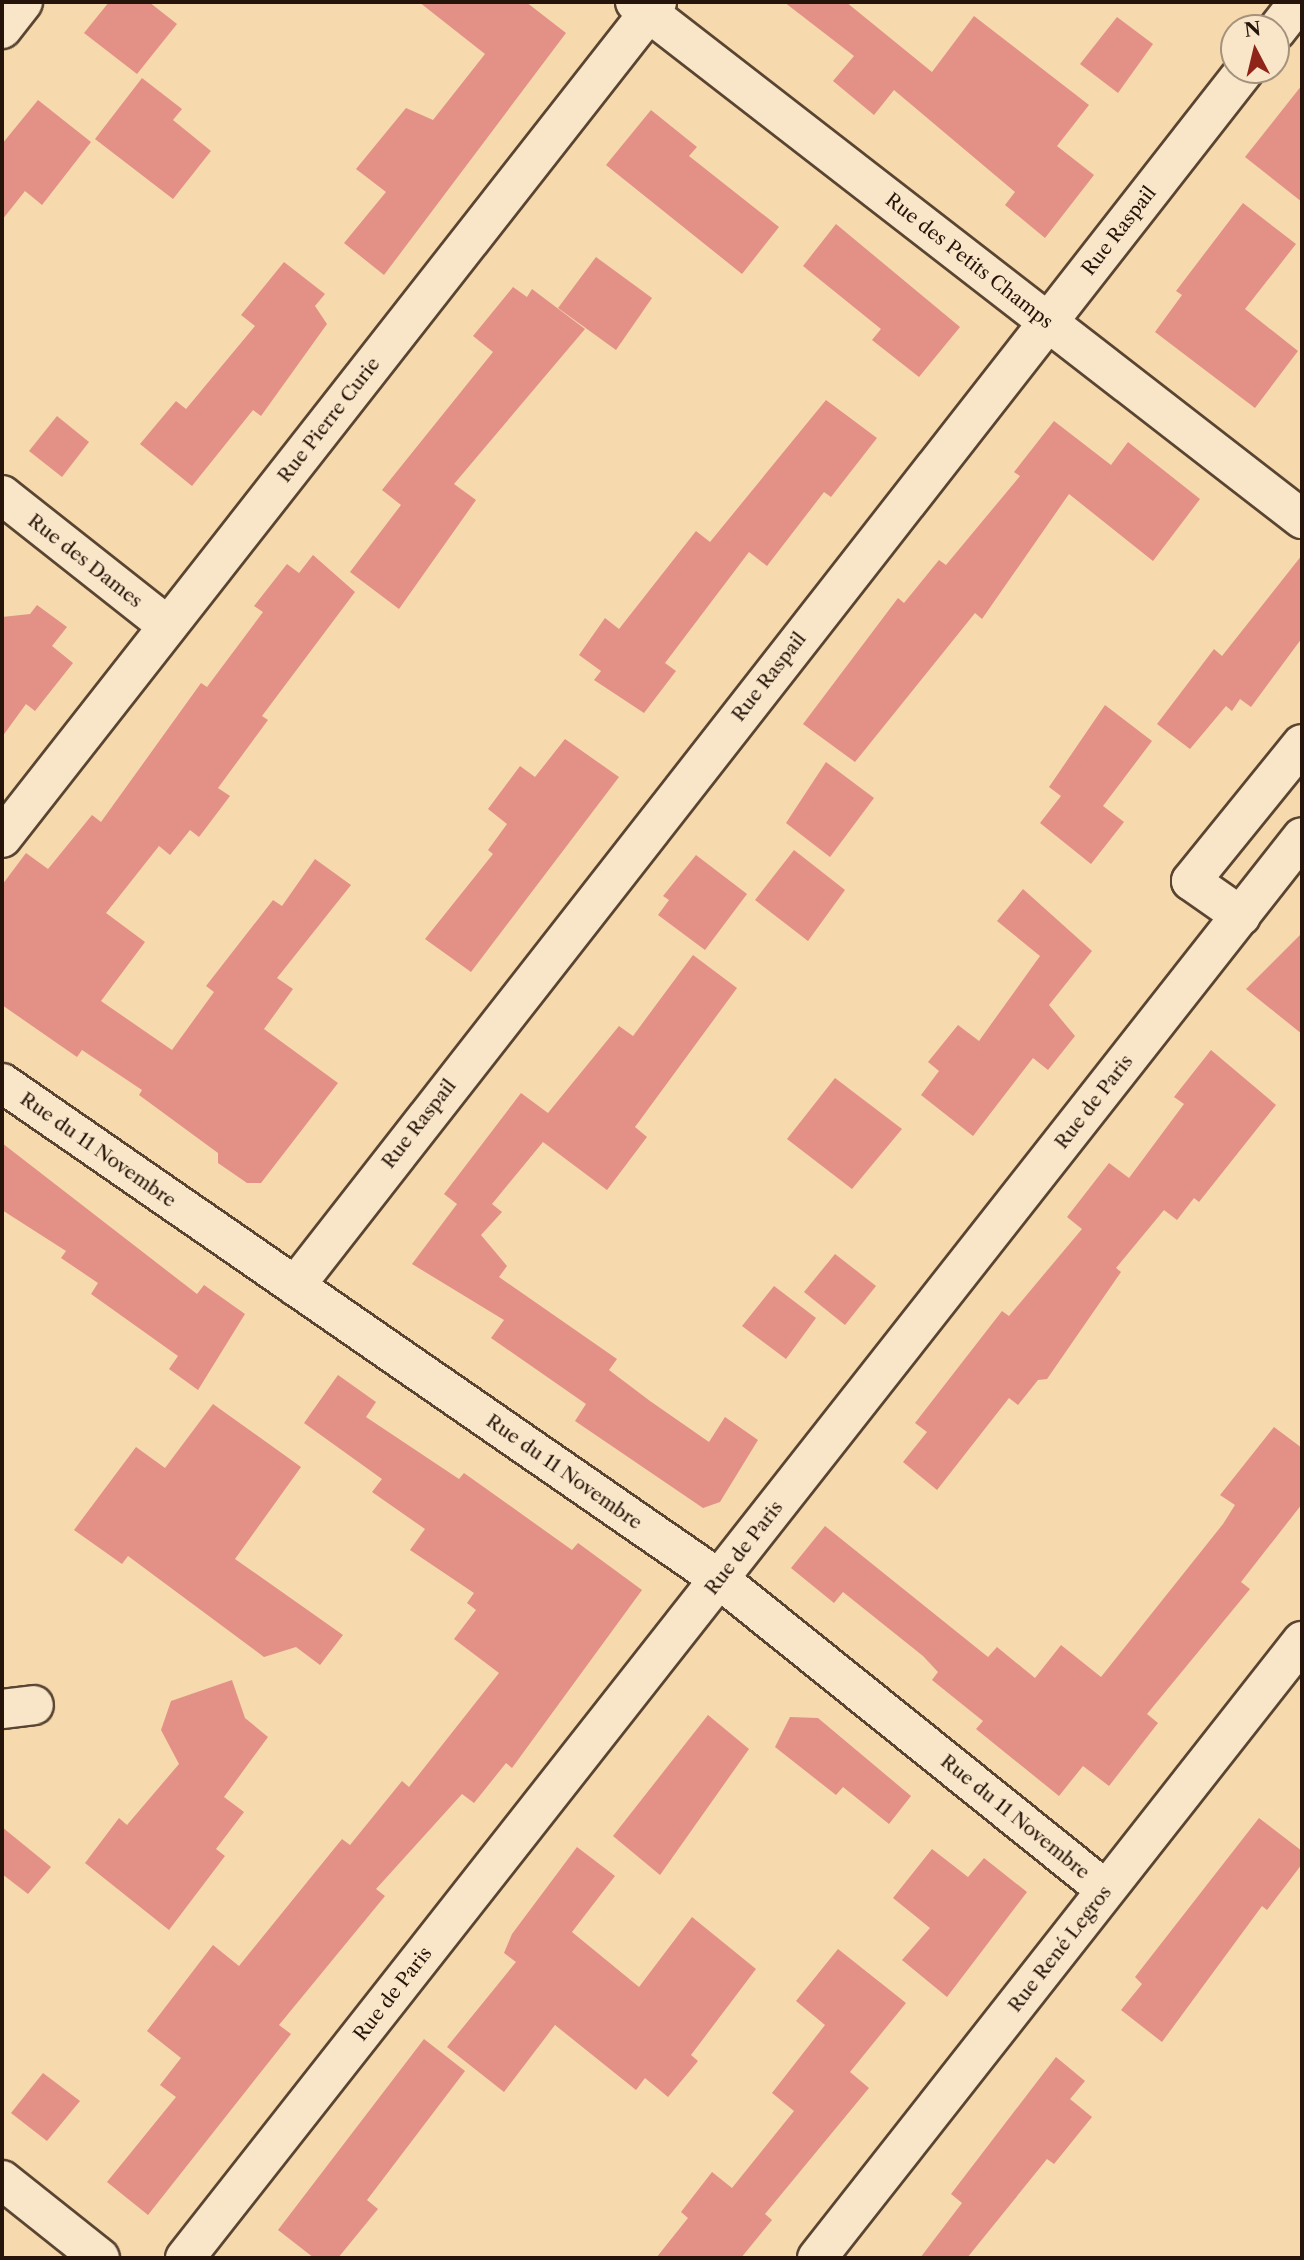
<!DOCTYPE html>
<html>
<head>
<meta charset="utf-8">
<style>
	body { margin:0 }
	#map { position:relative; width:1304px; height:2260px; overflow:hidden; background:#f6d9ac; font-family:"Libre Caslon Text",serif }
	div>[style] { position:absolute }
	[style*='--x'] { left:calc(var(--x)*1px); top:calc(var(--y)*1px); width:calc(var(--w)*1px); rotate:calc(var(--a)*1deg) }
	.building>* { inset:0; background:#e39187 }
	.roads { filter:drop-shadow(2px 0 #5a4532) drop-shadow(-2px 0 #5a4532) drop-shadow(0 2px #5a4532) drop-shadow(0 -2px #5a4532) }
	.minor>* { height:38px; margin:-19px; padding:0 19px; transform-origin:19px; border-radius:19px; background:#f9e6c9 }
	span { translate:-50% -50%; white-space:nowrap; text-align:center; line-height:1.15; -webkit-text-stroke:5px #f9e6c9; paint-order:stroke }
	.street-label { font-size:19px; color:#26140a }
	.frame { position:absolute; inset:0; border:4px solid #26140a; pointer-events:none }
	.north { position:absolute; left:1220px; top:14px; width:70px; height:70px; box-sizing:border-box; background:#f9e6c9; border:2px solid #a5927d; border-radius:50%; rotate:353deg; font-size:19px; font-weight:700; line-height:28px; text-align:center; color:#26140a }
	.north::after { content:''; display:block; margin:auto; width:24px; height:32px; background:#8f2418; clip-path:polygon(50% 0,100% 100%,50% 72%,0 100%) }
</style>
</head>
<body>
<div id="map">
	<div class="building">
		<i style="clip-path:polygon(109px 2px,149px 2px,177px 24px,137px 74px,84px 33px)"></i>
		<i style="clip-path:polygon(419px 2px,526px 2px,566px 33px,384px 275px,344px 243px,386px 192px,356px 169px,406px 108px,433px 120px,485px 54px)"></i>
		<i style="clip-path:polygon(784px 2px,846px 2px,932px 72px,974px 16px,1089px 105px,1057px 146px,1094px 175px,1045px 238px,1005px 205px,1015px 192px,894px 90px,874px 115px,833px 81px,854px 56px)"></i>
		<i style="clip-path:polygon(1117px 17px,1153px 44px,1118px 93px,1080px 64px)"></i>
		<i style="clip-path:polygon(142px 78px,182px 109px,173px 120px,211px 151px,173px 199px,95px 139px)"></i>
		<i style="clip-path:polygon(1302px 85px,1302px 202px,1245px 157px)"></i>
		<i style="clip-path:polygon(38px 100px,91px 142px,42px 205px,25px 191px,2px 220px,2px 144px)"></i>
		<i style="clip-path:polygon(651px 110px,697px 147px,689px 156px,779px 227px,742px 274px,606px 165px)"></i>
		<i style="clip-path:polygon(1243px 203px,1296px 244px,1245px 309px,1298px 351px,1255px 408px,1155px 332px,1182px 295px,1176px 291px)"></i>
		<i style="clip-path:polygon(836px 224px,960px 327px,919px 377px,872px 340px,881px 329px,803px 266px)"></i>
		<i style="clip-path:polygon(596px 257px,652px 298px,616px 350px,558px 308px)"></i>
		<i style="clip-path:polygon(284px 262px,325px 294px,315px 306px,327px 324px,261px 416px,253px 410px,192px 486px,140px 444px,176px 401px,186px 409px,255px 326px,241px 315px)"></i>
		<i style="clip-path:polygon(513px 287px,527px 297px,532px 289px,585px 329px,454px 484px,476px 500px,399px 609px,350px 572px,401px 505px,382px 490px,493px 352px,473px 336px)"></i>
		<i style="clip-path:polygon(826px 400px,877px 438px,831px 497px,824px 492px,767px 566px,749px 552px,665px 663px,676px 671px,644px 713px,594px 680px,601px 671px,579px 655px,605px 618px,619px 629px,696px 531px,710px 542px)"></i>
		<i style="clip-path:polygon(57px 416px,89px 442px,62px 477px,29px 451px)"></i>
		<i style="clip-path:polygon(1054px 421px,1111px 465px,1128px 442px,1200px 499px,1153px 561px,1069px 494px,982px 619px,975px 613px,855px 762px,803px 724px,898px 598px,904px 603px,939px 560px,946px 565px,1020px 476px,1014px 472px)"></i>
		<i style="clip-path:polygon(313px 555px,355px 592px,262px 716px,268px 720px,218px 788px,230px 796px,199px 837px,190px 830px,170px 855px,159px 846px,106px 913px,145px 942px,101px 1001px,172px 1050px,214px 992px,206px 986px,273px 900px,282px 906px,315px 859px,351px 885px,277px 978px,293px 989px,264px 1029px,338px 1083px,261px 1183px,247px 1183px,218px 1163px,218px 1153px,139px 1095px,142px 1090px,82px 1050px,77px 1057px,2px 1005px,2px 885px,26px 853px,48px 869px,92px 815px,101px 822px,201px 683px,207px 687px,263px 612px,254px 606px,287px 564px,299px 573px)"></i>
		<i style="clip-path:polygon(1302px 555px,1302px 638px,1251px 707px,1240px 699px,1232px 711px,1226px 706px,1190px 749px,1157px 724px,1214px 649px,1222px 656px)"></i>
		<i style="clip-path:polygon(37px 605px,67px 627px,52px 646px,73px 663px,35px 711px,26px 704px,2px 737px,2px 617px,30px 614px)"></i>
		<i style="clip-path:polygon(1105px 705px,1152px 741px,1103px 806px,1124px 822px,1091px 864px,1040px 823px,1061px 796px,1049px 787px)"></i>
		<i style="clip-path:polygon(565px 739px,619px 777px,471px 972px,425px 939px,493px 854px,488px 850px,507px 824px,488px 809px,520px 766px,535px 777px)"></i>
		<i style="clip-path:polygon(826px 762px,874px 798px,830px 857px,786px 823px)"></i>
		<i style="clip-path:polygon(794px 850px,845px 890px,808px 941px,755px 900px)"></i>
		<i style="clip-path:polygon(696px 855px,747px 894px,705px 950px,658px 915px,669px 900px,663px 896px)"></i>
		<i style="clip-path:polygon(1023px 889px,1092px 951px,1049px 1005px,1075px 1036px,1048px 1070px,1033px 1058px,973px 1136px,921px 1095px,939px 1071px,928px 1062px,958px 1025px,979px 1041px,1040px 956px,997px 921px)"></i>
		<i style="clip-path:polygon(1302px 933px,1302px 1034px,1246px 989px)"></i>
		<i style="clip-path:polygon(693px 955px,737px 988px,635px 1127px,647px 1137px,607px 1190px,543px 1142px,492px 1204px,502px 1212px,481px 1235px,507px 1266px,499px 1277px,617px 1359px,609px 1370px,650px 1401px,709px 1442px,725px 1417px,758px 1440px,720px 1502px,703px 1508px,575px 1421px,586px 1404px,491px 1338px,504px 1320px,412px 1264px,457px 1204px,444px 1194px,521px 1093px,548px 1113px,619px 1026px,633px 1036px)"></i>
		<i style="clip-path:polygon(1211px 1050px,1276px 1105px,1199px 1202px,1194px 1198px,1177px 1220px,1164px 1210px,1116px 1268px,1121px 1272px,1047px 1379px,1038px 1380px,1018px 1405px,1009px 1398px,937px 1490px,903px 1462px,927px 1432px,915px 1423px,1002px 1311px,1009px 1316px,1082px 1229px,1067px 1217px,1109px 1163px,1129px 1178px,1184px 1104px,1174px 1097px)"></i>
		<i style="clip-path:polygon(835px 1078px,902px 1129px,852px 1189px,787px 1139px)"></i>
		<i style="clip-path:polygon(2px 1143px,197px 1294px,204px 1285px,245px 1314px,198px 1390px,169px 1369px,178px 1356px,91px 1294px,98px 1283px,61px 1258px,66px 1251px,2px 1210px)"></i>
		<i style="clip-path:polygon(835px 1254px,876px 1286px,845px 1325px,804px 1292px)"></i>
		<i style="clip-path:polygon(774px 1286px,816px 1318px,786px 1359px,742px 1326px)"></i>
		<i style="clip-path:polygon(338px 1375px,376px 1402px,366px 1417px,459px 1479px,464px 1473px,572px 1550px,578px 1543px,642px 1590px,512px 1768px,506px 1763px,474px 1803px,462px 1794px,376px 1889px,385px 1896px,279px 2025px,291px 2034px,148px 2215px,107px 2182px,176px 2097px,160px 2085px,181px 2058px,147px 2031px,213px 1945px,239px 1966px,342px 1839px,350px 1845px,402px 1781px,409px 1787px,499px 1673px,454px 1639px,476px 1610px,467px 1603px,474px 1593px,410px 1550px,425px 1529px,372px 1492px,382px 1479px,304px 1423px)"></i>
		<i style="clip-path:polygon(213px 1404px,301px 1467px,235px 1559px,343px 1635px,320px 1665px,296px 1647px,264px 1657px,128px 1556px,122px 1564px,74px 1530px,136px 1447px,165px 1468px)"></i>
		<i style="clip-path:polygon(1274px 1427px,1302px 1448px,1302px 1504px,1241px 1582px,1250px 1589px,1147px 1714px,1158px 1723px,1109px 1786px,1083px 1766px,1059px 1796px,976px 1729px,983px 1721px,932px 1680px,938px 1672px,923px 1656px,843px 1592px,834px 1603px,791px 1568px,825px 1526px,988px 1657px,997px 1647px,1035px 1678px,1061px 1645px,1101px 1677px,1223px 1524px,1235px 1505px,1220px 1495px)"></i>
		<i style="clip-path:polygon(232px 1680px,245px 1718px,268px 1737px,224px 1797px,244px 1812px,216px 1849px,225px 1856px,169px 1930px,85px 1863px,119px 1818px,127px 1825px,179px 1764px,161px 1730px,171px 1701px)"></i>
		<i style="clip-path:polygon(708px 1715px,749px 1749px,660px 1875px,613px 1836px)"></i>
		<i style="clip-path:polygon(790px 1717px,818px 1718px,911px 1796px,889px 1824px,843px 1787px,836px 1795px,775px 1747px)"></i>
		<i style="clip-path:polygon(1259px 1818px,1302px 1851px,1302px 1864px,1267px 1910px,1262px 1906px,1162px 2042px,1121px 2010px,1142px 1984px,1135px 1977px)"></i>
		<i style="clip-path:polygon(2px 1827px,51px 1867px,28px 1894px,2px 1874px)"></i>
		<i style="clip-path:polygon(577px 1847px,615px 1876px,572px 1932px,639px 1987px,692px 1917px,756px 1969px,691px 2055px,698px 2061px,668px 2097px,645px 2078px,636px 2090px,555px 2025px,504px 2092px,447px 2047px,516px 1962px,504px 1953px,512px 1934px)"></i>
		<i style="clip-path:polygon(932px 1849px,968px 1877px,984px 1858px,1027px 1892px,947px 1997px,902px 1960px,930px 1928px,893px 1898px)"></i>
		<i style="clip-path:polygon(838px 1949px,906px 2003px,850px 2072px,869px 2088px,765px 2214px,772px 2220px,741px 2258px,656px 2258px,688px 2218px,681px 2212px,712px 2172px,732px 2188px,794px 2111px,772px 2093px,825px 2025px,796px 2001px)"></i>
		<i style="clip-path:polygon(424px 2039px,465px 2071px,367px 2200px,378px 2209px,338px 2258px,314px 2258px,278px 2230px)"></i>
		<i style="clip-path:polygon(1056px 2057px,1085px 2081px,1070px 2099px,1092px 2117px,1054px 2164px,1047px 2159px,967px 2258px,920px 2258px,962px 2203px,951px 2194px)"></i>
		<i style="clip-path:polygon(43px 2073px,80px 2101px,47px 2141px,11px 2113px)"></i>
	</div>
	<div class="roads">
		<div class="minor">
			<i style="--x:635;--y:2;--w:844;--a:37.78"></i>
			<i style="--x:2;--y:29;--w:34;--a:-52"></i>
			<i style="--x:1276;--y:31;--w:37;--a:-52"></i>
			<i style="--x:2;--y:495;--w:211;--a:38.3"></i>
			<i style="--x:2;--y:838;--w:1062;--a:-51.92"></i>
			<i style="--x:1241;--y:916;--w:61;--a:-145"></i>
			<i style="--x:1191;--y:881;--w:176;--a:-51"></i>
			<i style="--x:2;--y:1083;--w:872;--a:34.67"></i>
			<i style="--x:719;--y:1579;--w:496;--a:38.8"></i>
			<i style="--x:295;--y:1286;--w:1543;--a:-52"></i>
			<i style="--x:2;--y:1709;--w:32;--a:-7"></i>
			<i style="--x:2;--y:2180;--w:125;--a:38.5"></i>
			<i style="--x:185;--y:2258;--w:1807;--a:-51.83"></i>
			<i style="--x:817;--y:2258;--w:785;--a:-51.83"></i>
		</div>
	</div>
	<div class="street-label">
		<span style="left:1119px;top:231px;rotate:-52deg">Rue Raspail</span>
		<span style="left:969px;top:261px;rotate:38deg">Rue des Petits Champs</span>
		<span style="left:329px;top:420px;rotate:-52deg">Rue Pierre Curie</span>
		<span style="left:85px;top:561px;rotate:38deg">Rue des Dames</span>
		<span style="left:769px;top:677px;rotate:-52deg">Rue Raspail</span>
		<span style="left:1094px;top:1102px;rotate:-52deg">Rue de Paris</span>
		<span style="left:419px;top:1124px;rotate:-52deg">Rue Raspail</span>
		<span style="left:98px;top:1150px;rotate:35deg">Rue du 11 Novembre</span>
		<span style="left:564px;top:1472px;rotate:35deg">Rue du 11 Novembre</span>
		<span style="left:744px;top:1548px;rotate:-52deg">Rue de Paris</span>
		<span style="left:1015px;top:1817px;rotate:39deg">Rue du 11 Novembre</span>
		<span style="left:1060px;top:1949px;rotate:-52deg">Rue René Legros</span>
		<span style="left:393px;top:1994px;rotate:-52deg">Rue de Paris</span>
	</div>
	<div class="frame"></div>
	<div class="north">N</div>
</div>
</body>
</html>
